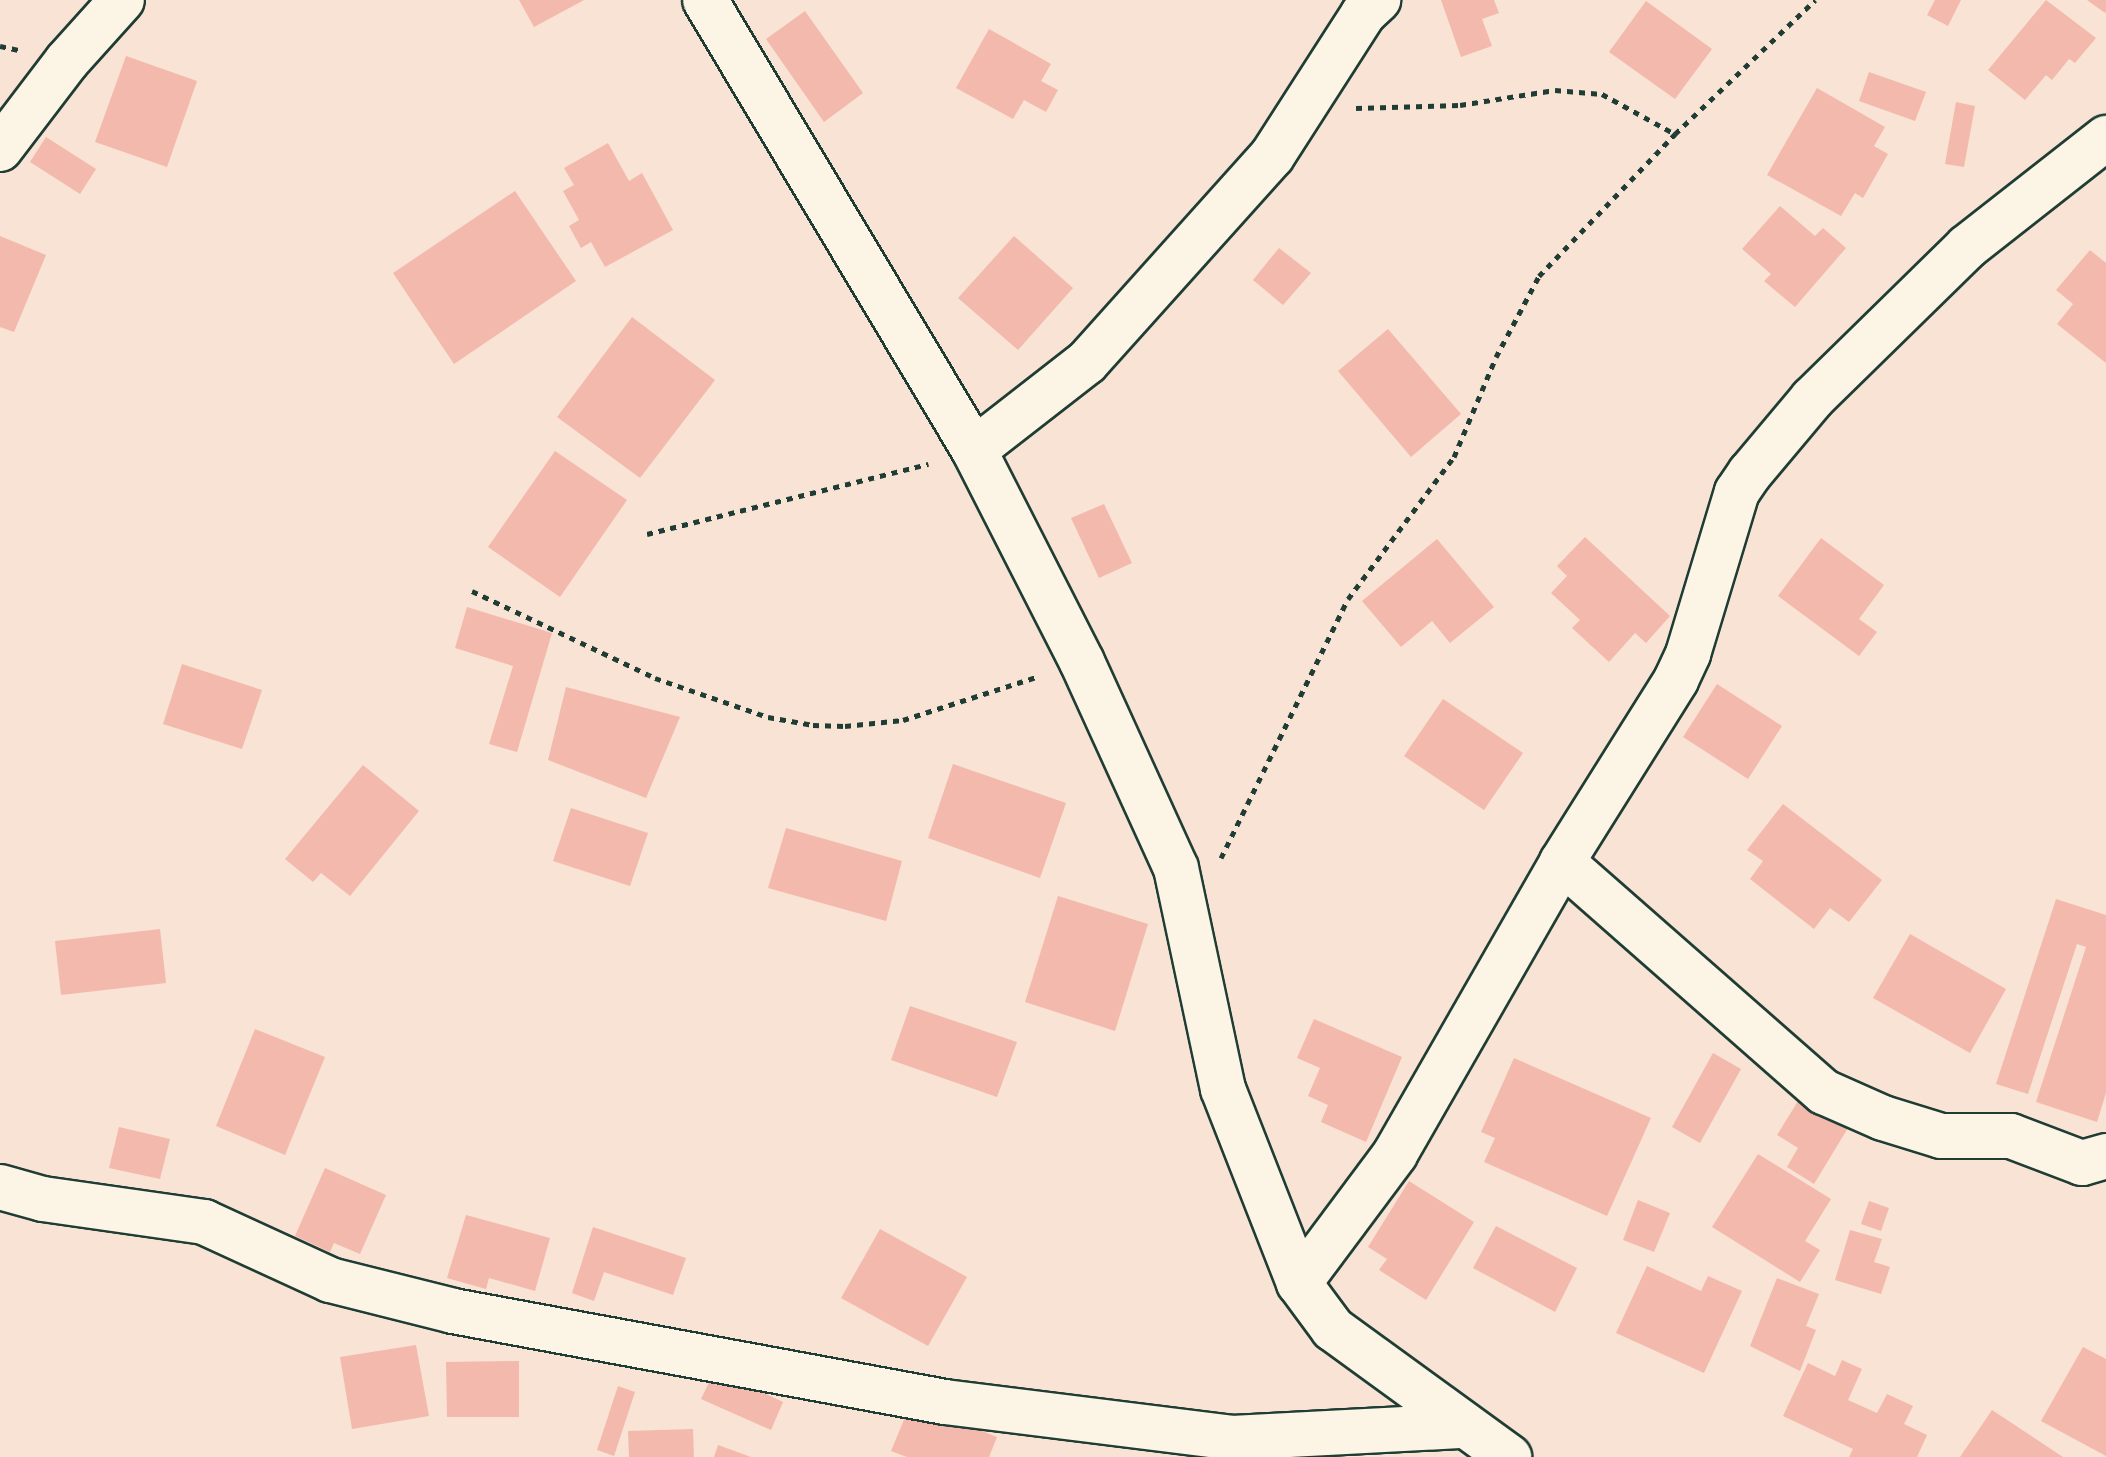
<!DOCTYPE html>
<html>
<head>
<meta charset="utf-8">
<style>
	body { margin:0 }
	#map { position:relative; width:2106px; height:1457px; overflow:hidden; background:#f9e3d4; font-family:"Indie Flower",sans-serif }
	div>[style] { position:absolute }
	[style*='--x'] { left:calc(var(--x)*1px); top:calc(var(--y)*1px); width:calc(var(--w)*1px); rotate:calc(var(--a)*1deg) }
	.building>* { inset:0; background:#f3b9ad }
	.path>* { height:5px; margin-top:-2.5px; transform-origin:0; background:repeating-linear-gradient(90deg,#1f3d34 0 6px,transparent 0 12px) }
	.roads { filter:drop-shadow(2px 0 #1f3d34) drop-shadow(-2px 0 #1f3d34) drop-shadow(0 2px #1f3d34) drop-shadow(0 -2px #1f3d34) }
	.minor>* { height:44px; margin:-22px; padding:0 22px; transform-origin:22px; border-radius:22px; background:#fcf5e5 }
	span { translate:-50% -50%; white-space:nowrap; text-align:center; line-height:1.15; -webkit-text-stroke:7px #fcf5e5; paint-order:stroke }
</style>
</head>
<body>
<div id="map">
	<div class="building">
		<i style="clip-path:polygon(519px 0,584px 0,534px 27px)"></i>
		<i style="clip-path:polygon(1441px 0,1494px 0,1499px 13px,1482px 19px,1492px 46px,1461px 57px)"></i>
		<i style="clip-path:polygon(1935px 0,1961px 0,1948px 26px,1927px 15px)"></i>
		<i style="clip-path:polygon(2046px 0,2096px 38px,2075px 63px,2069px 59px,2052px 80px,2046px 75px,2025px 100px,1988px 70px)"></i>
		<i style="clip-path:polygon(2087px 0,2106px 0,2106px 11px,2105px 13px)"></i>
		<i style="clip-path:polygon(1646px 1px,1712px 49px,1675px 99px,1609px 52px)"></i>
		<i style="clip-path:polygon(805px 11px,863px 93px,824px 122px,766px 39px)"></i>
		<i style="clip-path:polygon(989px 29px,1051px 64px,1041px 81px,1058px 90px,1046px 112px,1024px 100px,1013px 119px,956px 88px)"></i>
		<i style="clip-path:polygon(126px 56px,197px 81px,167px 167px,95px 142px)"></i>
		<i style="clip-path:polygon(1869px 72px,1926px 92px,1915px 121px,1859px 101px)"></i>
		<i style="clip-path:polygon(1817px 88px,1885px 127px,1874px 146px,1888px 154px,1863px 198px,1855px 193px,1841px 216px,1767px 175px)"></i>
		<i style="clip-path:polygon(1956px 102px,1975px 106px,1964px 167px,1945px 164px)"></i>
		<i style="clip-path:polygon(46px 137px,96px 169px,80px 194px,30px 162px)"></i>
		<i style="clip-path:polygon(608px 143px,629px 181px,642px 173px,673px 230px,605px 267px,591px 242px,581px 248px,569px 226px,579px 220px,563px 191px,574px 185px,564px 168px)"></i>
		<i style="clip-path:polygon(515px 191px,576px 281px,454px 364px,393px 273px)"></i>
		<i style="clip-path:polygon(1780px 206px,1815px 236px,1823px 228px,1846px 248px,1795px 307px,1764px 281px,1771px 274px,1742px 249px)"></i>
		<i style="clip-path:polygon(0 236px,46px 255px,14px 332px,0 327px)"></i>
		<i style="clip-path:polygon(1014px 236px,1073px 288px,1018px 350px,958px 298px)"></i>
		<i style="clip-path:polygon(1279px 248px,1311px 273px,1283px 305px,1253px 280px)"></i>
		<i style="clip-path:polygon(2090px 250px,2106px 263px,2106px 363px,2057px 324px,2073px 304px,2056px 290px)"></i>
		<i style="clip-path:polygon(632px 317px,715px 380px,640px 478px,557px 417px)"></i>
		<i style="clip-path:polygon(1388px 329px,1461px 414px,1411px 457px,1338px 371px)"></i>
		<i style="clip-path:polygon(555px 451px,627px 500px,560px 597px,488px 547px)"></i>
		<i style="clip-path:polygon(1104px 504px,1132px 563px,1099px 578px,1071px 518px)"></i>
		<i style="clip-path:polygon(1585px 537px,1670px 616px,1646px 643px,1635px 633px,1609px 662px,1572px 628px,1580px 620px,1551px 593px,1567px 576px,1557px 566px)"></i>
		<i style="clip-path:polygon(1821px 538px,1884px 585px,1859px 619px,1877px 632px,1859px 656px,1778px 596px)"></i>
		<i style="clip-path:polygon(1437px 539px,1494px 607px,1450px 643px,1432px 621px,1401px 647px,1362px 601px)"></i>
		<i style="clip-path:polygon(467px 607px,552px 633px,517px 752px,489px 744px,513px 666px,455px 648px)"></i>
		<i style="clip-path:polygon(182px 664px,262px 690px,242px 749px,163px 724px)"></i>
		<i style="clip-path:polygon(1717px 684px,1782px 726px,1748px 779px,1683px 737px)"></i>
		<i style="clip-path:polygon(566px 687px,680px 717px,646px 798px,548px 760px)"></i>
		<i style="clip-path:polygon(1443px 699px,1523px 753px,1484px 810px,1404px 756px)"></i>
		<i style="clip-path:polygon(953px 764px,1066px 803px,1040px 878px,928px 838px)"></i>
		<i style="clip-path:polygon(363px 765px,419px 811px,350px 896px,321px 873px,313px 882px,285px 859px)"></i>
		<i style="clip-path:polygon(1783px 804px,1882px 880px,1849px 922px,1830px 908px,1814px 929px,1750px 879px,1763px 861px,1747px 850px)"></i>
		<i style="clip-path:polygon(571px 808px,648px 833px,630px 886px,553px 861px)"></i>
		<i style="clip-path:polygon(786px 828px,902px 861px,886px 921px,768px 888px)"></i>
		<i style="clip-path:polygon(1058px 896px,1148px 924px,1115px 1031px,1025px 1002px)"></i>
		<i style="clip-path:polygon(2056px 899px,2106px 915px,2106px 1093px,2097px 1122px,2036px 1102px,2086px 947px,2077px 944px,2028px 1094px,1996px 1084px)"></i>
		<i style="clip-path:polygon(160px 929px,166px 983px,61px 995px,55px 941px)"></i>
		<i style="clip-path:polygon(1910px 934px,2006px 989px,1970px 1053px,1873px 998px)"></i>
		<i style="clip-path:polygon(910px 1006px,1017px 1042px,997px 1097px,891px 1060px)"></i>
		<i style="clip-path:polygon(1314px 1019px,1402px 1057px,1366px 1142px,1321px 1122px,1328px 1105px,1308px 1096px,1320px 1068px,1297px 1058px)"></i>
		<i style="clip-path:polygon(255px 1029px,325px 1057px,285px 1155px,216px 1126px)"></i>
		<i style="clip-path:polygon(1713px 1053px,1741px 1069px,1700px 1143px,1672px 1127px)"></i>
		<i style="clip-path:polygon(1514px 1058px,1651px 1118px,1607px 1216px,1484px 1162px,1495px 1138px,1481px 1132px)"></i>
		<i style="clip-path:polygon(1803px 1093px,1851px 1123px,1814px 1184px,1787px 1167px,1798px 1148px,1777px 1135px)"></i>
		<i style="clip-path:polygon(119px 1127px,170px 1139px,160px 1179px,109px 1168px)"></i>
		<i style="clip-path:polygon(1758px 1154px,1831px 1199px,1805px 1241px,1820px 1250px,1800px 1282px,1712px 1227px)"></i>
		<i style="clip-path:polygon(325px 1168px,386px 1195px,360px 1254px,334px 1243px,330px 1252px,295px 1236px)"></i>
		<i style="clip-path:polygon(1409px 1181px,1474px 1222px,1426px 1300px,1379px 1270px,1387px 1259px,1368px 1247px)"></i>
		<i style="clip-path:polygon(1638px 1200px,1670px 1213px,1654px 1252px,1623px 1240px)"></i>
		<i style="clip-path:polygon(1869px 1201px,1889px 1208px,1881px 1231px,1861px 1224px)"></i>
		<i style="clip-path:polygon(466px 1215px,550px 1238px,535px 1291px,489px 1278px,486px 1289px,447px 1278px)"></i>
		<i style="clip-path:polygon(1496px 1226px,1577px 1268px,1555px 1312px,1473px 1268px)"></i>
		<i style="clip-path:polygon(593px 1227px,686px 1258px,673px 1295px,604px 1272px,594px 1301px,572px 1293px)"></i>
		<i style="clip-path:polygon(880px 1229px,967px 1277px,928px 1346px,841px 1298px)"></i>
		<i style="clip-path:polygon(1850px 1230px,1882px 1239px,1874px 1262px,1890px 1267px,1881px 1294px,1835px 1280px)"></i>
		<i style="clip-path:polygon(1647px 1266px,1701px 1291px,1708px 1276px,1742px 1291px,1704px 1373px,1616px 1333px)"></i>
		<i style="clip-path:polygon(1777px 1278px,1819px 1294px,1806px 1326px,1816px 1330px,1800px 1371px,1750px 1346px)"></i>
		<i style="clip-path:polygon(416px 1345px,429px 1416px,352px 1429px,340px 1357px)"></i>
		<i style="clip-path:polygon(2083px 1347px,2106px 1359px,2106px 1456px,2041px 1421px)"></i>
		<i style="clip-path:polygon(1842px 1360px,1862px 1369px,1848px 1400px,1877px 1413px,1887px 1394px,1913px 1406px,1904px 1424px,1927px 1435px,1917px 1457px,1849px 1457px,1853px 1449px,1783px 1416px,1808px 1363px,1835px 1376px)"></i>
		<i style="clip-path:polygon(519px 1361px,519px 1417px,447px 1417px,446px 1362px)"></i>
		<i style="clip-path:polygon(715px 1370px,783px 1402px,771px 1430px,701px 1399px)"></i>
		<i style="clip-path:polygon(618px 1386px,635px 1392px,614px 1456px,597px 1450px)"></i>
		<i style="clip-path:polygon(911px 1403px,997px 1437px,989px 1457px,907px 1457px,891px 1451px)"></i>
		<i style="clip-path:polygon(1992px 1410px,2063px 1457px,1960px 1457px)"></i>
		<i style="clip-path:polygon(693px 1429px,694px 1457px,629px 1457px,628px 1431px)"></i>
		<i style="clip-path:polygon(718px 1445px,751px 1457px,714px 1457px)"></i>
	</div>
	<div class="path">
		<i style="--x:0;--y:46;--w:19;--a:12"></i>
		<i style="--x:1356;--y:108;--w:104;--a:-1.7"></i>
		<i style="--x:1460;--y:105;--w:96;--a:-9"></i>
		<i style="--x:1555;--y:90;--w:47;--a:4.9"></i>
		<i style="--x:1602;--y:94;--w:83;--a:28.7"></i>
		<i style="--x:647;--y:534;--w:290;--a:-14"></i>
		<i style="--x:472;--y:591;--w:203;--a:25.4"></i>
		<i style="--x:655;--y:678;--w:120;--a:19"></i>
		<i style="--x:768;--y:717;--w:46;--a:10.1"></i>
		<i style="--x:813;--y:725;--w:32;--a:2"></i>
		<i style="--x:845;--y:726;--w:58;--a:-5.9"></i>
		<i style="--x:903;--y:720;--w:143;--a:-17.9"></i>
		<i style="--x:1221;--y:858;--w:288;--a:-63.9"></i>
		<i style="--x:1348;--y:599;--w:177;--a:-53.3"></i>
		<i style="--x:1454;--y:457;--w:108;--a:-67.2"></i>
		<i style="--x:1496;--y:357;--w:92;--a:-62"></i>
		<i style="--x:1539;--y:276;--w:197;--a:-46.2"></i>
		<i style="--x:1675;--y:134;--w:194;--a:-43.7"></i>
	</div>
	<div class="roads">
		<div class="minor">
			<i style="--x:705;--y:0;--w:524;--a:59.13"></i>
			<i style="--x:974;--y:450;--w:238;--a:63"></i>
			<i style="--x:1082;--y:662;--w:226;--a:65.5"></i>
			<i style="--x:1176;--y:868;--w:226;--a:78"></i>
			<i style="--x:1223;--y:1089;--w:208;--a:68.6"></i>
			<i style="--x:1299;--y:1283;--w:57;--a:53.5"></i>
			<i style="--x:1333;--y:1329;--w:218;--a:36"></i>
			<i style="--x:0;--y:149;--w:111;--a:-52.7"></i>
			<i style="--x:67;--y:61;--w:82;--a:-48"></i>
			<i style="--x:974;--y:450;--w:143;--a:-37.9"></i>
			<i style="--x:1087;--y:362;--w:277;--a:-48.1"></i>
			<i style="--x:1272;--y:156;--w:169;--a:-57.3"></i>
			<i style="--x:1363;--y:14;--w:21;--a:-43"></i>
			<i style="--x:1562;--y:862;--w:349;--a:41.3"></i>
			<i style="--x:1824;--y:1092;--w:64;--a:23.8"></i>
			<i style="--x:1883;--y:1118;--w:61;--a:17.2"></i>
			<i style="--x:1941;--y:1136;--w:70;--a:0"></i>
			<i style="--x:2011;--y:1136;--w:76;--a:20.8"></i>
			<i style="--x:2082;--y:1163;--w:25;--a:-16"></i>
			<i style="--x:0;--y:1187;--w:45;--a:15.6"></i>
			<i style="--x:43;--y:1199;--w:163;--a:8.1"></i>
			<i style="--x:204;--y:1222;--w:139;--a:24.7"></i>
			<i style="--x:330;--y:1280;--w:127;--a:14.1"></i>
			<i style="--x:453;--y:1311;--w:500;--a:10.48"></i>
			<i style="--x:945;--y:1402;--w:289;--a:7.1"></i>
			<i style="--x:1232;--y:1438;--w:232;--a:-3"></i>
			<i style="--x:1299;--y:1283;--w:161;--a:-53.3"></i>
			<i style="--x:1395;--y:1154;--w:336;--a:-60.2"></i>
			<i style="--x:1562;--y:862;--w:215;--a:-57.9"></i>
			<i style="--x:1676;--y:680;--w:29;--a:-65"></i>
			<i style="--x:1688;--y:654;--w:169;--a:-73.2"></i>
			<i style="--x:1737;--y:492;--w:23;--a:-56"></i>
			<i style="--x:1750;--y:473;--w:97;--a:-50"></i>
			<i style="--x:1812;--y:399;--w:217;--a:-44.4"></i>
			<i style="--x:1967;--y:247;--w:177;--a:-38.1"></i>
		</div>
	</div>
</div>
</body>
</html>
